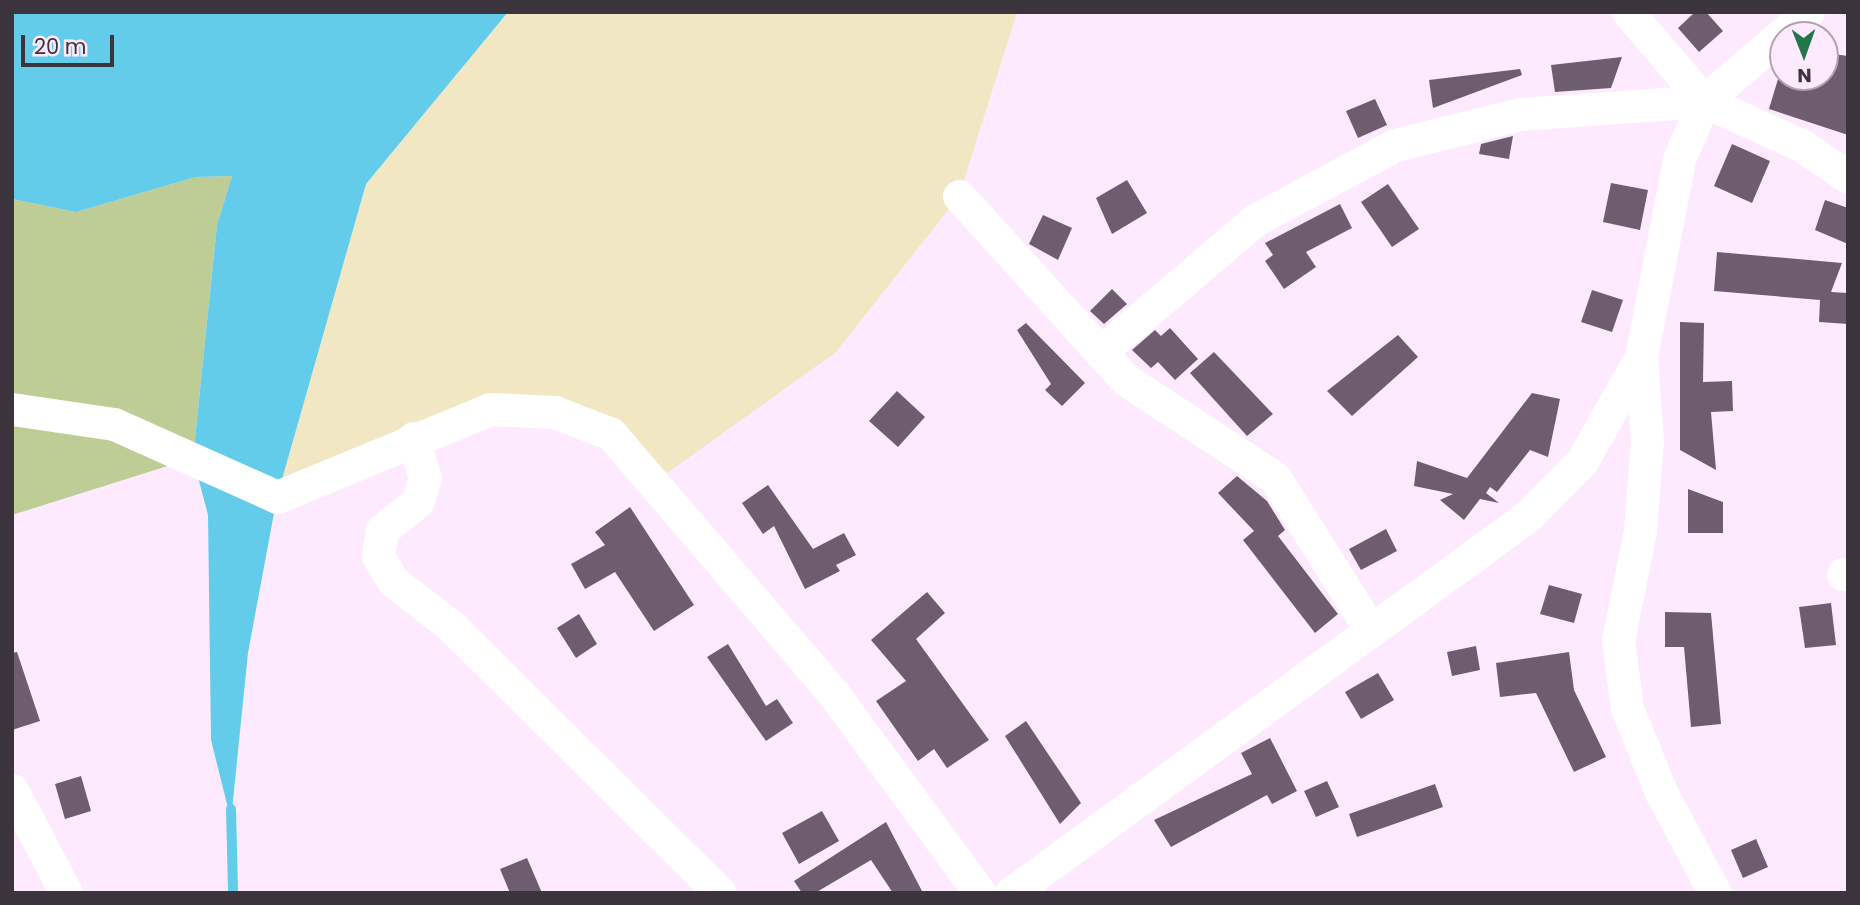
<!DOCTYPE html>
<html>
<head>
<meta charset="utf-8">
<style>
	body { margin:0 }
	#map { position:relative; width:1860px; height:905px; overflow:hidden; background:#fdeafe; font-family:Poppins,sans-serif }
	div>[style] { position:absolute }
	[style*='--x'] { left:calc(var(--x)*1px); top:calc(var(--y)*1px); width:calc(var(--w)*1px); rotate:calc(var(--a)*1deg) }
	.green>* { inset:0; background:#bdcd95 }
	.sand>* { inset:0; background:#f1e7c2 }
	.water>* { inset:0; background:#63cceb }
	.stream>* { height:10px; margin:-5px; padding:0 5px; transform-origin:5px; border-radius:5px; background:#63cceb }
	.building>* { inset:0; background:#6e5d6f }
	.street>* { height:33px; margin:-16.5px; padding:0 16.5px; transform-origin:16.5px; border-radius:16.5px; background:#fff }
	span { translate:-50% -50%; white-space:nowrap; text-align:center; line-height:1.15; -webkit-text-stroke:7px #fdeafe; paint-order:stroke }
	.frame { position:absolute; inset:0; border:14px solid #3b343c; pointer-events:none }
	.north { position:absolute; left:1769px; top:21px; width:70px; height:70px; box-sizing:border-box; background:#fdeafe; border:2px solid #afa1b0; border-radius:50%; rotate:179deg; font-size:19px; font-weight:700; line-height:28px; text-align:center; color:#3b343c }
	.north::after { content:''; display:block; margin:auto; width:24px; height:32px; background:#227648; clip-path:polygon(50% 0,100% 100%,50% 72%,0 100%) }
	.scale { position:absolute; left:21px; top:35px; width:93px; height:32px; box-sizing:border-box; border:4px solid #3b343c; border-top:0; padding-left:9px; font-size:21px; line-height:24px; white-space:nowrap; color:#3b343c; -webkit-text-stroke:5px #fdeafe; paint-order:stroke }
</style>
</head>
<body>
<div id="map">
	<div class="green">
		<i style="clip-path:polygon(232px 176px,217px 225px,193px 458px,12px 515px,12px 199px,76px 212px,196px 177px)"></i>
	</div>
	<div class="sand">
		<i style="clip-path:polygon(508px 12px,1017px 12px,959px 196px,836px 352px,656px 481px,611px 434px,499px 410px,277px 497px,366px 184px)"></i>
	</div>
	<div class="water">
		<i style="clip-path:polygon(12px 12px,508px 12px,366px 184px,277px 497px,248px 653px,231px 820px,211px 740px,208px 515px,193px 458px,217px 225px,232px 176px,196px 177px,76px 212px,12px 199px)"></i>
	</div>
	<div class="stream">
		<i style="--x:231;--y:809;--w:84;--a:88.6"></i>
	</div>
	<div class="building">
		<i style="clip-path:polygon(1695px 12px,1706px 12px,1723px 31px,1699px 52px,1678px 28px)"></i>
		<i style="clip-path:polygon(1826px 53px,1848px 56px,1848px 135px,1769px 109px,1778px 79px,1810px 89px,1812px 77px,1825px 77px)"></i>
		<i style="clip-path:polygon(1622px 57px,1611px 88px,1555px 92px,1551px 65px)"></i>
		<i style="clip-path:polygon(1520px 69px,1522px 75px,1433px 108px,1429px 80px)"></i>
		<i style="clip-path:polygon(1375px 99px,1387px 125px,1358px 138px,1346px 111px)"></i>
		<i style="clip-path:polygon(1513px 136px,1509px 159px,1479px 154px,1481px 144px)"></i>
		<i style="clip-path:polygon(1732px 144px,1770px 161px,1752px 203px,1714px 186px)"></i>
		<i style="clip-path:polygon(1127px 180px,1147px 213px,1112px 234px,1096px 198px)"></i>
		<i style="clip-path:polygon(1611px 183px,1648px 190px,1640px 230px,1603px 222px)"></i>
		<i style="clip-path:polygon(1388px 184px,1419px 229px,1392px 247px,1361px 202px)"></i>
		<i style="clip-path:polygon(1825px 200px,1848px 208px,1848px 244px,1815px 230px)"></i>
		<i style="clip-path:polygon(1340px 204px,1352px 228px,1306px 252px,1316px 267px,1284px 289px,1265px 261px,1273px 255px,1265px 243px)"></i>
		<i style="clip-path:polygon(1043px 215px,1072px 228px,1058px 260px,1029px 244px)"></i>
		<i style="clip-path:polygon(1717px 252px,1842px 263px,1831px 292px,1848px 293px,1848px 324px,1819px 322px,1820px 300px,1714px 291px)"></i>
		<i style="clip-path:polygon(1112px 289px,1127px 304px,1104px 324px,1090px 311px)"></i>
		<i style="clip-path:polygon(1592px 290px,1623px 300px,1612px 332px,1581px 322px)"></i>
		<i style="clip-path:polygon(1680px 322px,1704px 323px,1703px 382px,1732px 381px,1733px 411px,1711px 412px,1716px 470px,1680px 450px)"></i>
		<i style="clip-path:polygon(1026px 323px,1085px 383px,1062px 406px,1045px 390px,1051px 384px,1017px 330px)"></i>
		<i style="clip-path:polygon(1170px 328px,1198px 359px,1175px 380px,1158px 362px,1151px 368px,1132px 350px,1155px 330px,1161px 336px)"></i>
		<i style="clip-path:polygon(1398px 335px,1418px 357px,1352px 416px,1327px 391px)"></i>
		<i style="clip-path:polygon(1214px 352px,1273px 414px,1247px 436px,1190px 373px)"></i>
		<i style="clip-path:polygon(897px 391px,925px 417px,898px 447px,869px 421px)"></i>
		<i style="clip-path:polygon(1532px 393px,1560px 399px,1548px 457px,1530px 450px,1497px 492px,1490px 487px,1486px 493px,1499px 503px,1480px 499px,1464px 520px,1440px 500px,1453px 494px,1414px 486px,1417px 461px,1467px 478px)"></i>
		<i style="clip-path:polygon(1237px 476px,1267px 501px,1285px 530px,1278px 536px,1338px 614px,1315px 633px,1243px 540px,1254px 531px,1218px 493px)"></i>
		<i style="clip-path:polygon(768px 485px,813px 549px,844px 533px,856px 555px,836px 565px,840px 571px,805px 589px,774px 526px,763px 534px,742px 503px)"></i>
		<i style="clip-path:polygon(1688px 489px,1723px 502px,1723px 533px,1688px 533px)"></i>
		<i style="clip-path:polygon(630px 507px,694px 605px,654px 631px,615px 572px,585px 589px,571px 564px,605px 545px,595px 532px)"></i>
		<i style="clip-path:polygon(1386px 529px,1397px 551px,1361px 570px,1349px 549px)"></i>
		<i style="clip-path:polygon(1549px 585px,1582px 594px,1574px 623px,1540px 614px)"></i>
		<i style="clip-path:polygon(927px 592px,945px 613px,916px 639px,989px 740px,947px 768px,934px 749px,918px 761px,876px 701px,906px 681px,871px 640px)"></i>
		<i style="clip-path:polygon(1831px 603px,1836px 645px,1805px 648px,1799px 607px)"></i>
		<i style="clip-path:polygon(1665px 612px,1711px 613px,1721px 724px,1691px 727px,1684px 647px,1665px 647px)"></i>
		<i style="clip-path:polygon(579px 614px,597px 644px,576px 658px,557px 628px)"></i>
		<i style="clip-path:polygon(728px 644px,766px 706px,777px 699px,793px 723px,766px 741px,707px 657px)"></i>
		<i style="clip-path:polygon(1476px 646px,1480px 670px,1452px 676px,1447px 652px)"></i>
		<i style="clip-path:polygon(17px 652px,40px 721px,12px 730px,12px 653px)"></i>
		<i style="clip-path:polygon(1569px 652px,1574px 690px,1606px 757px,1574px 772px,1536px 693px,1500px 697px,1496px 663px)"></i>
		<i style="clip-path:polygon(1378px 673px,1394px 700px,1361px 719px,1345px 692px)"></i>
		<i style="clip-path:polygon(1026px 721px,1081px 803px,1060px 824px,1005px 736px)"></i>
		<i style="clip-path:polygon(1270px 738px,1297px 791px,1272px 804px,1267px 795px,1171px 847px,1154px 820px,1252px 774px,1241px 753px)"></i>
		<i style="clip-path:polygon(81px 776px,91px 811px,65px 819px,55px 784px)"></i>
		<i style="clip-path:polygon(1327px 781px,1339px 807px,1316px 817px,1304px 791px)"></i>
		<i style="clip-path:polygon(1435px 784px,1443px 807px,1357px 837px,1349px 814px)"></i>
		<i style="clip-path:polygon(822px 811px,839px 841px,799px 864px,782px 833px)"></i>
		<i style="clip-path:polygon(886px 822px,923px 893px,893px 893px,871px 860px,815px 893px,802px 893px,794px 881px)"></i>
		<i style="clip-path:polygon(1756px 839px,1768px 867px,1743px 878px,1731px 850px)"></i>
		<i style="clip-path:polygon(527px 858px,542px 893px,510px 893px,500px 869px)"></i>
	</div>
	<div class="street">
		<i style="--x:1628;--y:12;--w:117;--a:49.5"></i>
		<i style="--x:1704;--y:101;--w:107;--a:24.4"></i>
		<i style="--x:1801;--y:145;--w:57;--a:34.2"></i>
		<i style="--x:959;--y:196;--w:248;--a:47.8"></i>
		<i style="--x:1126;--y:380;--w:178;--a:33.3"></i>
		<i style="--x:1275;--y:478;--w:176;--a:57.8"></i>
		<i style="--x:1100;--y:352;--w:204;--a:-40.4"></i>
		<i style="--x:1255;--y:220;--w:159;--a:-28.2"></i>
		<i style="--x:1395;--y:145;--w:129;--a:-13.9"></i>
		<i style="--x:1520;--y:114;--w:184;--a:-4"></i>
		<i style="--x:1641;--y:357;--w:202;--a:-79.1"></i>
		<i style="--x:1679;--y:159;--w:63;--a:-66.7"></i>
		<i style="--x:1704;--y:101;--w:137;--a:-40.6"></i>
		<i style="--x:12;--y:409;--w:103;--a:8.4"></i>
		<i style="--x:114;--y:424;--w:179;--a:24.1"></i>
		<i style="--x:277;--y:497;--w:230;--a:-22.4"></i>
		<i style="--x:490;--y:409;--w:65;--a:2.6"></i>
		<i style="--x:555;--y:412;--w:60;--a:21.4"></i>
		<i style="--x:611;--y:434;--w:341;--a:49.4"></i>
		<i style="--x:833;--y:693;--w:248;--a:53.7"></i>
		<i style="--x:413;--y:438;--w:42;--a:73.3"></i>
		<i style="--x:425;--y:478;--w:25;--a:108"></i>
		<i style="--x:417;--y:502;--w:45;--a:141.3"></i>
		<i style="--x:382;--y:530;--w:26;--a:99"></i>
		<i style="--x:378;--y:556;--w:29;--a:59"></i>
		<i style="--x:393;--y:581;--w:73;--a:37.8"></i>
		<i style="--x:451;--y:626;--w:379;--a:44.8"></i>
		<i style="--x:1843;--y:574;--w:5;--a:0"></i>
		<i style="--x:12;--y:790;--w:116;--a:62.3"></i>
		<i style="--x:1011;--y:893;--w:640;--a:-36.1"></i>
		<i style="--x:1528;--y:516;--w:77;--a:-45.5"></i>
		<i style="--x:1582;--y:461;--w:120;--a:-60.4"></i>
		<i style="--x:1641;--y:357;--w:83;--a:85.9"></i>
		<i style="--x:1647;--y:440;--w:91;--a:94.4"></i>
		<i style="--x:1640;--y:531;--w:111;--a:101.4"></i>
		<i style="--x:1618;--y:640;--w:69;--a:82.5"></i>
		<i style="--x:1627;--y:708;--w:91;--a:68"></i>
		<i style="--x:1661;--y:792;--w:115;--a:61.9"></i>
	</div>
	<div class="frame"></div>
	<div class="north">N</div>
	<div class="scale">20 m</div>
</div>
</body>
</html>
